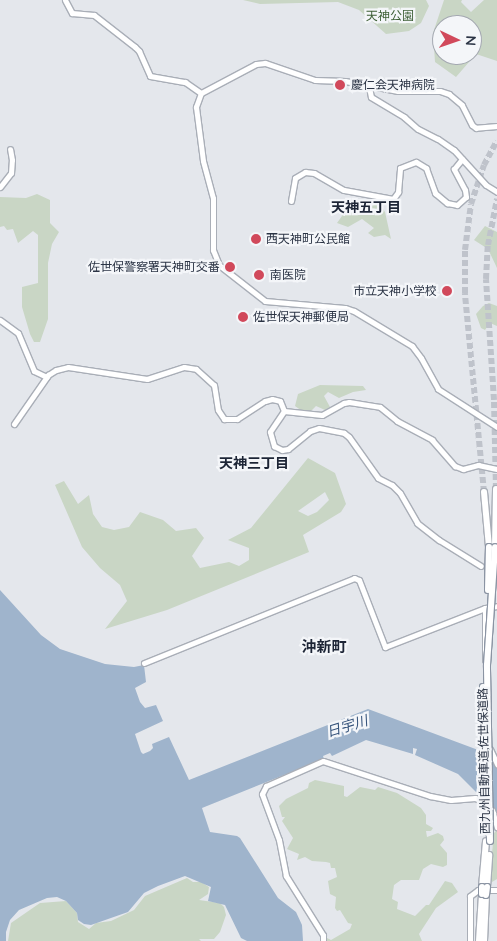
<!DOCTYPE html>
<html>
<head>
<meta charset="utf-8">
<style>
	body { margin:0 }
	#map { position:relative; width:497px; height:941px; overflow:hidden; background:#e4e7ec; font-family:Quicksand,"Noto Sans JP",sans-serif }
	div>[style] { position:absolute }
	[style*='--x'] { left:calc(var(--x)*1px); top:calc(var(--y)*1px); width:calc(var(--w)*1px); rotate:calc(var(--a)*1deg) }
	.green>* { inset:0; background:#c9d6c5 }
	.water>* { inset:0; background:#9fb4cc }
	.highway-tunnel>* { height:6px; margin-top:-3px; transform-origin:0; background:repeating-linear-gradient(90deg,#bfc3cb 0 6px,transparent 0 9px) }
	.roads { filter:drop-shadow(1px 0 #a9aeb7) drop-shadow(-1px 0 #a9aeb7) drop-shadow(0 1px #a9aeb7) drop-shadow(0 -1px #a9aeb7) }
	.secondary>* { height:5px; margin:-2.5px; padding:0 2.5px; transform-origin:2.5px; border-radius:2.5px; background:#fff }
	.highway>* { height:6px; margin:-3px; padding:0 3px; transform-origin:3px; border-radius:3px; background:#fff }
	.bridges { filter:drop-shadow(1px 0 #8b94a3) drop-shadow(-1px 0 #8b94a3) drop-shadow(0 1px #8b94a3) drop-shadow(0 -1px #8b94a3) }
	.highway-bridge>* { height:6px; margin:-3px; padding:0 3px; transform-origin:3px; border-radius:3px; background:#fff }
	.dots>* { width:14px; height:14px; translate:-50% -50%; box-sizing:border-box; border:2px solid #f4f6f9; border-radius:50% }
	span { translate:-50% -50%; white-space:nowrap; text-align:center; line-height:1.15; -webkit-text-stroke:4.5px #f4f6f9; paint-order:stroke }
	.park-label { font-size:12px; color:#3f6138 }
	.poi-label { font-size:12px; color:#2b3445 }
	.left { translate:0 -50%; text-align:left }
	.right { translate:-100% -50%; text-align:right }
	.street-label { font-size:12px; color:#2b3445 }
	.neighbourhood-label { font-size:14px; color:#1d2536; font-weight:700 }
	.water-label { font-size:14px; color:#34527a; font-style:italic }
	.quarter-label { font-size:15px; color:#1d2536; font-weight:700 }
	.north { position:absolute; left:432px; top:15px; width:50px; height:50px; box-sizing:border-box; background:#f4f6f9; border:1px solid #a4a8b1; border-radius:50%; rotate:93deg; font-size:14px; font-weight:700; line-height:20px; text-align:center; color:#2b3445 }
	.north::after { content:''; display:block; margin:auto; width:18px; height:22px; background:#d1495b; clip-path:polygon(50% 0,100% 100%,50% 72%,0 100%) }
</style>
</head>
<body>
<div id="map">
	<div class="green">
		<i style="clip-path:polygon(243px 0,426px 0,429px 6px,421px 23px,409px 31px,386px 34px,359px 10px,338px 2px,260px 4px)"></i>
		<i style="clip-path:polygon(evenodd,444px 0,462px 0,461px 2px,471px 12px,484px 0,497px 0,497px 61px,476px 54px,456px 77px,435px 62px,433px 33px,444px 0,442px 25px,472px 25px,472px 55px,442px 55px,442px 25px)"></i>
		<i style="clip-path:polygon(37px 194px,50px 200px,50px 223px,59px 232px,52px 244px,48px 263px,48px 319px,40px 342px,34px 342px,30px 334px,22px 307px,22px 287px,38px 283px,38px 235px,33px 231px,18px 243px,13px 229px,7px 230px,4px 226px,0 227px,0 197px,26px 198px)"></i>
		<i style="clip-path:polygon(373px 201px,376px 205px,381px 206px,385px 212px,391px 239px,385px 235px,374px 237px,368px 233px,374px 228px,362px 219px,348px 227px,337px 223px,342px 216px,341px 211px,354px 213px,369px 206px)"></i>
		<i style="clip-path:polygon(485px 226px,497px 232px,497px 268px,488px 249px,474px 240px)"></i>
		<i style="clip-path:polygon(489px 303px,497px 306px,497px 326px,490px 323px,485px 330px,481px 328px,476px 314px,483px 306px)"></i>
		<i style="clip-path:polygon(320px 385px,363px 386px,366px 390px,353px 392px,339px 398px,328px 392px,324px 396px,330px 407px,325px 410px,316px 406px,310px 412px,302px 411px,295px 406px,298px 394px)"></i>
		<i style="clip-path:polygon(evenodd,308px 458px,335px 473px,346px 504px,341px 512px,303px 535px,309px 552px,167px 610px,105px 629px,127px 601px,120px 585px,100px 568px,82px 547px,55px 485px,64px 481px,78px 504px,89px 495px,93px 514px,102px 527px,114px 530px,129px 527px,140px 512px,163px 520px,176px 531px,196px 528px,204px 538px,192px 556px,200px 568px,229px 562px,239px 566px,249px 560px,249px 548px,228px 540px,251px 528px,308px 458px,325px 492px,329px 500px,317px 512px,308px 516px,298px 511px,325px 492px)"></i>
		<i style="clip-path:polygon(315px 780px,344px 786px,344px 796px,347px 797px,360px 787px,375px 790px,378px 787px,397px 793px,421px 808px,426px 815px,426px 824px,433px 828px,431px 831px,426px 831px,427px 837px,438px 833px,443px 836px,444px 840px,440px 845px,447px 853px,447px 865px,443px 867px,431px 864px,423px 869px,419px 880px,401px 880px,394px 885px,392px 899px,398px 902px,397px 909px,415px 916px,426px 905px,429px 905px,445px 881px,452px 883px,458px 892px,436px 908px,419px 934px,422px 941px,326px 941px,327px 938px,331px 940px,350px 929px,352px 924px,348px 923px,340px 910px,337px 911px,335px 908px,336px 897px,330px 894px,328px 881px,337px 877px,335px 868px,331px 868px,330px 863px,326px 862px,312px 861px,305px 857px,297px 860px,299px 854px,287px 849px,293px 838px,282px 821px,285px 817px,282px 817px,279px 806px,286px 799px,308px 788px,309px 783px)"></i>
		<i style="clip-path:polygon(497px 830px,497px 879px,492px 882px,490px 874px,494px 833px)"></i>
		<i style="clip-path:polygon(187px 878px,193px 882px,201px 882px,209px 887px,208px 894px,199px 900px,220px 903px,224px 907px,226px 915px,220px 932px,214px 939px,199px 939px,201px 941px,8px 941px,11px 923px,40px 903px,66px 901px,77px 913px,78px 922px,89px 929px,96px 923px,111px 921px,134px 910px,145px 896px)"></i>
	</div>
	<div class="water">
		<i style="clip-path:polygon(0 590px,41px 635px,60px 649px,105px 664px,134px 667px,144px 665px,146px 682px,135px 688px,140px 702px,145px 708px,156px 705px,163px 721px,135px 734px,141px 752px,143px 754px,150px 751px,153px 748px,152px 744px,169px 737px,189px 780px,368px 709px,489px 754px,497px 768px,497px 813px,458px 774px,415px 755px,417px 749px,413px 748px,413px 754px,366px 740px,332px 756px,330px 753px,323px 756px,324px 759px,202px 808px,210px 832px,237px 836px,240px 838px,278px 898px,296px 912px,302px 925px,303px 941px,247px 941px,241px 938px,225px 905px,208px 901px,211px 887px,185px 876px,158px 886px,144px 893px,128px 912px,91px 925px,84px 924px,78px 920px,77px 913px,66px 901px,57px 897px,47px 898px,19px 910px,10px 920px,6px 932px,6px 941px,0 941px)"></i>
	</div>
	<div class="highway-tunnel">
		<i style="--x:496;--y:489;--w:89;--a:-91.3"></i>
		<i style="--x:494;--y:400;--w:121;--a:-93.8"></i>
		<i style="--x:486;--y:279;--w:34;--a:-87"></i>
		<i style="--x:488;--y:245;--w:47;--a:-78.9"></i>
		<i style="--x:484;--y:492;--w:200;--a:-95.5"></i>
		<i style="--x:465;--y:293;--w:43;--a:-90"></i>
		<i style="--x:465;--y:250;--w:46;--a:-82.6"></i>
		<i style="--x:471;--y:204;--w:41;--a:-71.6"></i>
		<i style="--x:484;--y:165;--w:27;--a:-62"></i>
	</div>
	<div class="roads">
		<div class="secondary">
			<i style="--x:65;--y:0;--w:15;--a:62"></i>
			<i style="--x:72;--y:13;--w:22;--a:5"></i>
			<i style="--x:94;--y:15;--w:52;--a:38"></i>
			<i style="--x:135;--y:47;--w:6;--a:45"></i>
			<i style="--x:139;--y:51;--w:27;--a:66"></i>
			<i style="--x:150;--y:76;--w:36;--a:10"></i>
			<i style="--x:185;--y:82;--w:19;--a:35"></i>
			<i style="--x:369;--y:87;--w:10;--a:79"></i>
			<i style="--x:371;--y:97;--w:39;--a:31"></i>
			<i style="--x:404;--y:117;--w:18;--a:41"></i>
			<i style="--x:418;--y:129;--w:22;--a:27"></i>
			<i style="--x:438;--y:139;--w:19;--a:35"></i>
			<i style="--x:454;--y:150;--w:47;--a:47.6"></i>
			<i style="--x:486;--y:185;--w:13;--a:32"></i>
			<i style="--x:497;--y:126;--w:21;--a:175"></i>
			<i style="--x:476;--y:128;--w:5;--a:-143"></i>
			<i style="--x:472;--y:125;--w:22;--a:-117"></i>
			<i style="--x:462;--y:105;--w:17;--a:-140"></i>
			<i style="--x:449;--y:94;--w:9;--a:-162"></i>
			<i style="--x:440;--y:91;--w:42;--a:180"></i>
			<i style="--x:398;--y:91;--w:54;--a:-169.3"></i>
			<i style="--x:345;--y:81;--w:30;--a:-178"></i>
			<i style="--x:315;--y:80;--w:53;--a:-161.2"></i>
			<i style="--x:265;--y:63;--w:9;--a:174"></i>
			<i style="--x:256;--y:64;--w:62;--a:152.2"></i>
			<i style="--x:201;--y:93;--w:15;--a:110"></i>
			<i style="--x:196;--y:107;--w:54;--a:82.6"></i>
			<i style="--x:203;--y:161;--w:38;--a:75"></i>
			<i style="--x:213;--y:198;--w:52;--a:90"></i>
			<i style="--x:213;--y:250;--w:16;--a:68"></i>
			<i style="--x:219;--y:265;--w:58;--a:38"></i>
			<i style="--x:265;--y:301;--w:80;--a:5"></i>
			<i style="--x:345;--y:308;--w:9;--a:18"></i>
			<i style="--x:354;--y:311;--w:68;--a:31.1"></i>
			<i style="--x:412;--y:346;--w:15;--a:53"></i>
			<i style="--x:421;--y:358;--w:35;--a:61"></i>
			<i style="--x:438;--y:389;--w:70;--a:32.8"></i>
			<i style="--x:0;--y:187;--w:18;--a:-52"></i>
			<i style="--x:11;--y:173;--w:13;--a:-86"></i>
			<i style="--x:12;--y:160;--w:11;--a:-100"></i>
			<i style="--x:291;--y:201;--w:23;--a:-80"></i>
			<i style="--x:295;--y:178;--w:12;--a:-31"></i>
			<i style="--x:305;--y:172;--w:9;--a:6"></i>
			<i style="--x:314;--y:173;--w:34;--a:30"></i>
			<i style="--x:344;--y:190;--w:50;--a:10.4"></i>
			<i style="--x:393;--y:199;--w:9;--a:-54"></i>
			<i style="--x:398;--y:192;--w:24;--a:-85"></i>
			<i style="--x:400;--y:168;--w:17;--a:-21"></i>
			<i style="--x:416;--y:162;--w:12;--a:31"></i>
			<i style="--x:426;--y:168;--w:27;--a:70"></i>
			<i style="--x:435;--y:193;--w:16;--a:40"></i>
			<i style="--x:447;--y:203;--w:10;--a:11"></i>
			<i style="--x:457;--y:205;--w:12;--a:-42"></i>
			<i style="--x:466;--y:197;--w:7;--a:-98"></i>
			<i style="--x:465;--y:190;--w:24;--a:-118"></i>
			<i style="--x:454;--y:169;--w:13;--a:-51"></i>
			<i style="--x:0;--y:320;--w:22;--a:36"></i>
			<i style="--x:18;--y:333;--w:41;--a:67.2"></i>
			<i style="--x:34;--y:371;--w:14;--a:25"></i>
			<i style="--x:284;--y:411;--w:25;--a:124"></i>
			<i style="--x:270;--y:432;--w:15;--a:74"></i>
			<i style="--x:274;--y:446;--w:9;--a:27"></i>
			<i style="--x:282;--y:450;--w:6;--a:-9"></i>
			<i style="--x:288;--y:449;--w:28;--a:-39"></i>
			<i style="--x:310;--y:431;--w:9;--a:-18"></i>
			<i style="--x:319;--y:428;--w:25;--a:11"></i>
			<i style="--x:344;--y:433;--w:6;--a:39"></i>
			<i style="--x:349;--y:437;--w:50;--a:54.7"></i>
			<i style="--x:378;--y:478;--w:16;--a:27"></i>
			<i style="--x:392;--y:485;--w:11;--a:45"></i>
			<i style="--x:400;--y:493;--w:34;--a:60"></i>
			<i style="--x:417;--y:523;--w:28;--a:38"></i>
			<i style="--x:439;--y:540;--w:49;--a:31.8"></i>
			<i style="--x:284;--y:411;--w:38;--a:6"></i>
			<i style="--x:322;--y:415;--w:25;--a:-29"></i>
			<i style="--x:344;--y:403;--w:5;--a:-11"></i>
			<i style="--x:349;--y:402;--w:31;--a:9"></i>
			<i style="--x:380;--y:407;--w:22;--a:39"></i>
			<i style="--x:397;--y:421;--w:40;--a:28"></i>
			<i style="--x:432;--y:440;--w:35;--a:49"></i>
			<i style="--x:455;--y:466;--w:9;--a:21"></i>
			<i style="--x:463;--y:469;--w:16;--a:-15"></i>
			<i style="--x:478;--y:465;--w:19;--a:12"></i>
			<i style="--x:14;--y:424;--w:60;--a:-55.2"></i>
			<i style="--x:48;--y:375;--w:9;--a:-32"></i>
			<i style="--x:56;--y:370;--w:12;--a:-14"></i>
			<i style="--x:68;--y:367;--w:80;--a:8.6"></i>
			<i style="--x:147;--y:379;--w:39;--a:-18"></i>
			<i style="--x:184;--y:367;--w:12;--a:9"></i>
			<i style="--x:196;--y:369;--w:24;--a:42"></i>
			<i style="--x:214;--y:385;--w:25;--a:81"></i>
			<i style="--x:218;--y:410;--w:11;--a:56"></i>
			<i style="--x:224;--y:419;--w:13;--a:0"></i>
			<i style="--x:237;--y:419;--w:33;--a:-33"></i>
			<i style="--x:265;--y:401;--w:7;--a:-16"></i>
			<i style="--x:272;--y:399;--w:8;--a:14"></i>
			<i style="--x:280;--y:401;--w:11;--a:68"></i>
			<i style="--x:485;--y:608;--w:52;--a:90"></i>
			<i style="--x:144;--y:663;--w:227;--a:-22"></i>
			<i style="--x:354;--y:578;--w:5;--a:22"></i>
			<i style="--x:359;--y:580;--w:72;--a:68.8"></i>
			<i style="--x:385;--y:647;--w:107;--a:-21.3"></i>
			<i style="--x:485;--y:608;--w:12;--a:-9"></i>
			<i style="--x:490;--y:749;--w:17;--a:65"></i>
			<i style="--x:492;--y:810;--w:18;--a:74"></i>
			<i style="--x:323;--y:941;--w:6;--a:-90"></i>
			<i style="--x:323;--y:935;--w:70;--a:-122.1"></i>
			<i style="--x:286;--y:876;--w:37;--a:-101"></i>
			<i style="--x:279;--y:840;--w:49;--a:-110.3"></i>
			<i style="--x:262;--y:794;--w:9;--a:-63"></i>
			<i style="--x:266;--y:786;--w:62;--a:-23.7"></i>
			<i style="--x:323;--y:761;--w:113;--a:18.1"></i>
			<i style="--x:430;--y:796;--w:21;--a:11"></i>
			<i style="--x:451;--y:800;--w:24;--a:-5"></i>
			<i style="--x:475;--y:798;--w:6;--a:18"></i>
			<i style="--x:481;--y:800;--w:18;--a:47"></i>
			<i style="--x:470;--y:941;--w:45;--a:-90"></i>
			<i style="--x:470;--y:896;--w:10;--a:-37"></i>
			<i style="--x:478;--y:890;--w:19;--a:0"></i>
		</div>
		<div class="highway">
			<i style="--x:484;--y:492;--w:55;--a:84.8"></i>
			<i style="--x:495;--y:547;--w:58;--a:-89"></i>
			<i style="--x:482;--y:887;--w:46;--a:-85"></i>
			<i style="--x:487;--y:887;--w:32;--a:-86"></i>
			<i style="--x:479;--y:941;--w:47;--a:-86.3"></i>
			<i style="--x:484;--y:941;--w:46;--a:-87.5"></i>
		</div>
	</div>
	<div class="bridges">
		<div class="highway-bridge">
			<i style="--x:488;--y:590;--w:43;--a:-88.7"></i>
			<i style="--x:483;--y:687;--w:28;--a:88"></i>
			<i style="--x:490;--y:841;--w:176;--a:-91"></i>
			<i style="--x:487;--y:665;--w:118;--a:-86.1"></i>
			<i style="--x:482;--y:894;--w:7;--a:-90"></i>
			<i style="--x:486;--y:895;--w:8;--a:-83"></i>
		</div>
	</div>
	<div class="dots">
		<i style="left:340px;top:85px;background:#d1495b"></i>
		<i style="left:256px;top:239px;background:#d1495b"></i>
		<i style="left:230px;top:267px;background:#d1495b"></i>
		<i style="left:259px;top:275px;background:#d1495b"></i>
		<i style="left:447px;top:291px;background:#d1495b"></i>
		<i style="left:243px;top:317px;background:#d1495b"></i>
	</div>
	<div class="park-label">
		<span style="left:390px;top:16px">天神公園</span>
	</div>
	<div class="poi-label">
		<span class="left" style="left:351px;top:85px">慶仁会天神病院</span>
		<span class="left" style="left:266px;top:239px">西天神町公民館</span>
		<span class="right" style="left:220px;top:267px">佐世保警察署天神町交番</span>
		<span class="left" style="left:270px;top:275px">南医院</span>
		<span class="right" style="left:437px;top:291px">市立天神小学校</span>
		<span class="left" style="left:253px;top:317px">佐世保天神郵便局</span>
	</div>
	<div class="street-label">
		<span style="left:484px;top:761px;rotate:-91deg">西九州自動車道;佐世保道路</span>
	</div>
	<div class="neighbourhood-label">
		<span style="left:366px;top:207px">天神五丁目</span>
		<span style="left:254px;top:463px">天神三丁目</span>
	</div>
	<div class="water-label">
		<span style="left:347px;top:726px;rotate:-17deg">日宇川</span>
	</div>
	<div class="quarter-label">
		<span style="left:324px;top:647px">沖新町</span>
	</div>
	<div class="north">N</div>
</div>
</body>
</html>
